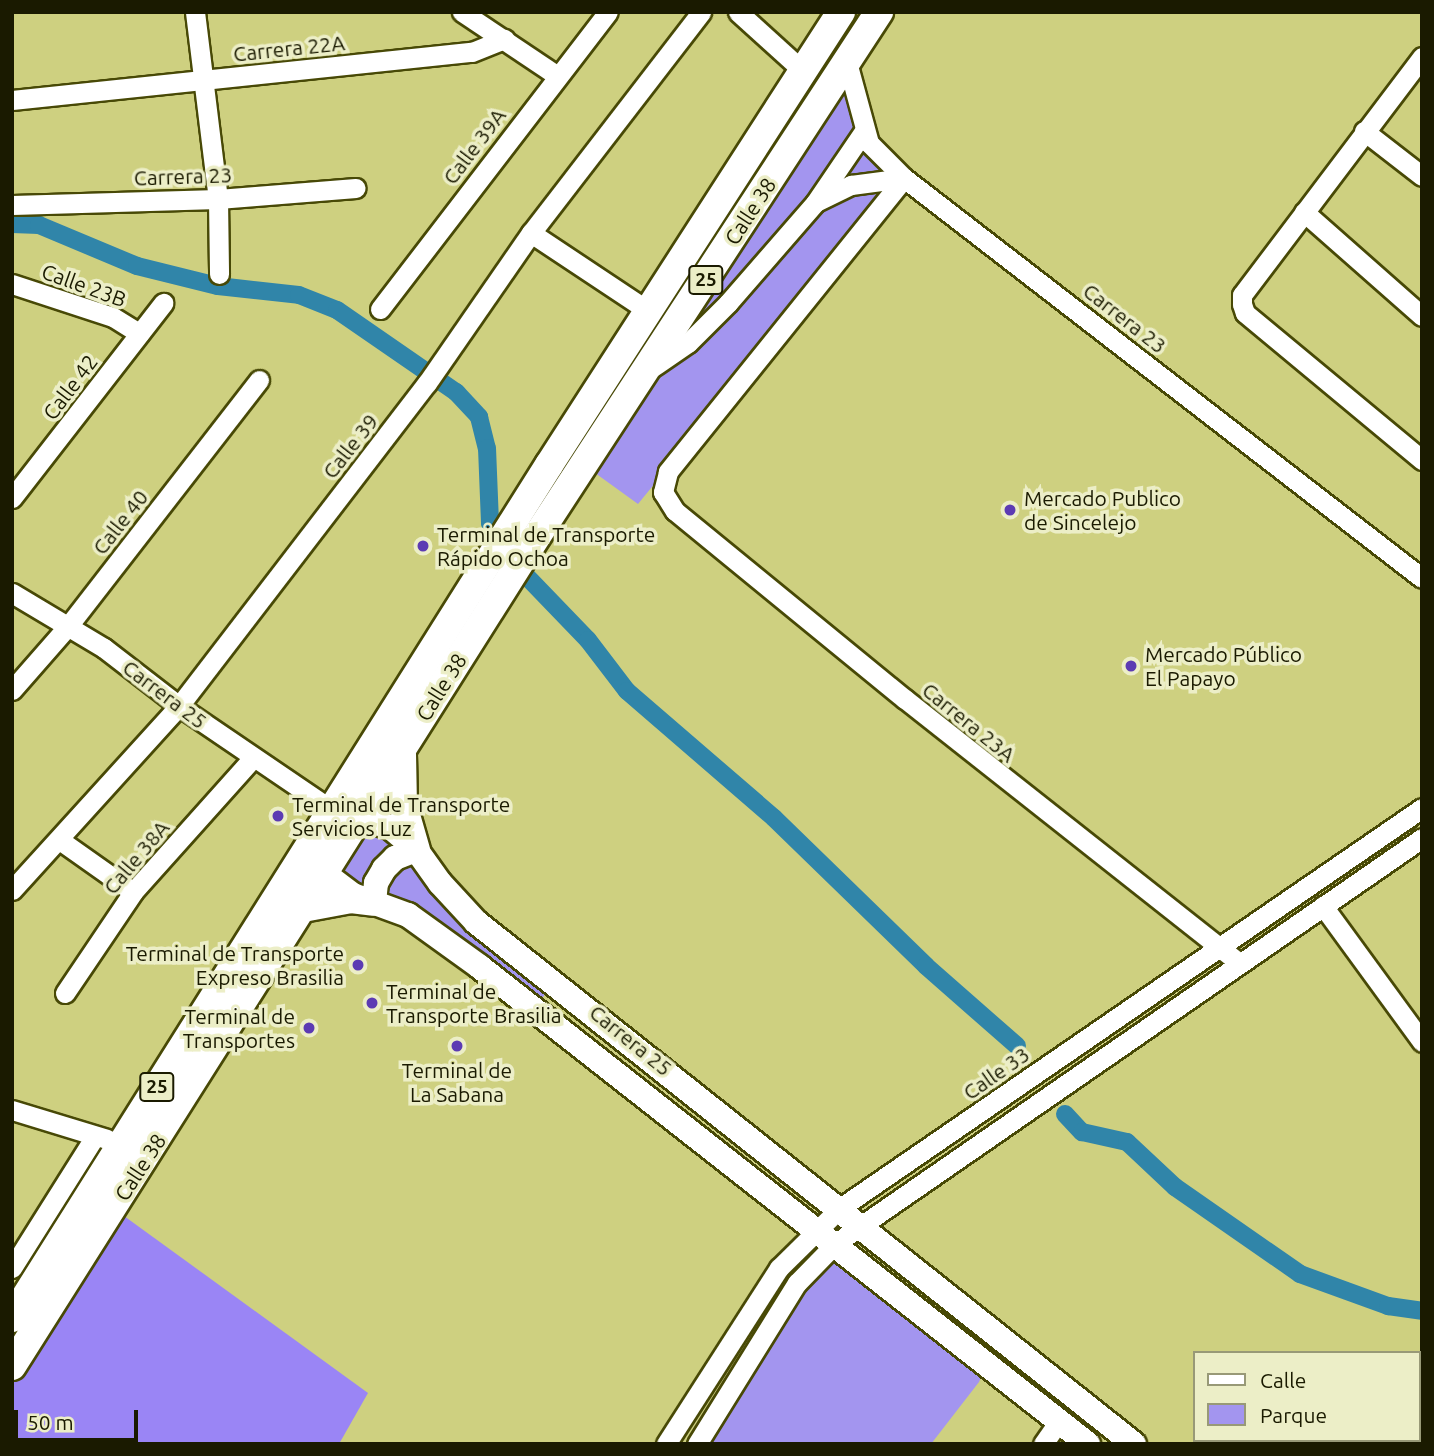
<!DOCTYPE html>
<html>
<head>
<meta charset="utf-8">
<style>
	body { margin:0 }
	#map { position:relative; width:1434px; height:1456px; overflow:hidden; background:#ced080; font-family:Ubuntu,sans-serif }
	div>[style] { position:absolute }
	[style*='--x'] { left:calc(var(--x)*1px); top:calc(var(--y)*1px); width:calc(var(--w)*1px); rotate:calc(var(--a)*1deg) }
	.green>* { inset:0; background:#a395ef }
	.forest>* { inset:0; background:#9a85f5 }
	.canal>* { height:18px; margin:-9px; padding:0 9px; transform-origin:9px; border-radius:9px; background:#3085a9 }
	.roads { filter:drop-shadow(2px 0 #484906) drop-shadow(-2px 0 #484906) drop-shadow(0 2px #484906) drop-shadow(0 -2px #484906) }
	.minor>* { height:19px; margin:-9.5px; padding:0 9.5px; transform-origin:9.5px; border-radius:9.5px; background:#fff }
	.major>* { height:24px; margin:-12px; padding:0 12px; transform-origin:12px; border-radius:12px; background:#fff }
	.highway>* { height:28px; margin:-14px; padding:0 14px; transform-origin:14px; border-radius:14px; background:#fff }
	.dots>* { width:19px; height:19px; translate:-50% -50%; box-sizing:border-box; border:4px solid #eceec7; border-radius:50% }
	span { translate:-50% -50%; white-space:nowrap; text-align:center; line-height:1.15; -webkit-text-stroke:7px #eceec7; paint-order:stroke }
	.shield-label span { padding:2px 5px; background:#eceec7; border:2px solid; border-radius:5px; -webkit-text-stroke-width:0 }
	.shield-label { font-size:19px; color:#1a1a00; font-weight:700 }
	.street-label { font-size:21px; color:#1a1a00 }
	.poi-label { font-size:21px; color:#1a1a00 }
	.left { translate:0 -50%; text-align:left }
	.right { translate:-100% -50%; text-align:right }
	.frame { position:absolute; inset:0; border:14px solid #1a1a00; pointer-events:none }
	.legend { position:absolute; left:1193px; top:1351px; width:228px; height:91px; box-sizing:border-box; background:#eceec7; border:2px solid #989977; margin:0; padding:9px 12px; list-style:none; font-size:21px; color:#1a1a00 }
	.legend li { display:flex; align-items:center; gap:14px; height:35px }
	.legend b { width:35px; border:2px solid #989977 }
	.scale { position:absolute; left:14px; top:1410px; width:124px; height:32px; box-sizing:border-box; border:4px solid #1a1a00; border-top:0; padding-left:9px; font-size:21px; line-height:24px; white-space:nowrap; color:#1a1a00; -webkit-text-stroke:5px #eceec7; paint-order:stroke }
</style>
</head>
<body>
<div id="map">
	<div class="green">
		<i style="clip-path:polygon(847px 62px,864px 131px,904px 178px,638px 504px,584px 465px)"></i>
		<i style="clip-path:polygon(365px 810px,556px 980px,533px 1010px,326px 872px)"></i>
		<i style="clip-path:polygon(836px 1243px,987px 1363px,979px 1382px,931px 1444px,697px 1444px)"></i>
	</div>
	<div class="forest">
		<i style="clip-path:polygon(113px 1208px,368px 1393px,339px 1444px,12px 1444px,12px 1366px)"></i>
	</div>
	<div class="canal">
		<i style="--x:12;--y:224;--w:27;--a:2"></i>
		<i style="--x:39;--y:225;--w:106;--a:22.7"></i>
		<i style="--x:137;--y:266;--w:83;--a:13.9"></i>
		<i style="--x:218;--y:286;--w:81;--a:6.3"></i>
		<i style="--x:299;--y:295;--w:41;--a:21.5"></i>
		<i style="--x:337;--y:310;--w:145;--a:34.6"></i>
		<i style="--x:456;--y:392;--w:34;--a:47"></i>
		<i style="--x:479;--y:417;--w:32;--a:76"></i>
		<i style="--x:487;--y:448;--w:75;--a:87.7"></i>
		<i style="--x:490;--y:523;--w:38;--a:62"></i>
		<i style="--x:508;--y:557;--w:115;--a:46.1"></i>
		<i style="--x:588;--y:640;--w:64;--a:52.6"></i>
		<i style="--x:627;--y:691;--w:194;--a:40.8"></i>
		<i style="--x:774;--y:818;--w:212;--a:44.2"></i>
		<i style="--x:926;--y:966;--w:121;--a:41.3"></i>
		<i style="--x:1065;--y:1114;--w:25;--a:47"></i>
		<i style="--x:1082;--y:1132;--w:46;--a:12.5"></i>
		<i style="--x:1127;--y:1142;--w:66;--a:43.2"></i>
		<i style="--x:1175;--y:1187;--w:152;--a:34.8"></i>
		<i style="--x:1300;--y:1274;--w:94;--a:20"></i>
		<i style="--x:1388;--y:1306;--w:34;--a:8"></i>
	</div>
	<div class="roads">
		<div class="minor">
			<i style="--x:195;--y:12;--w:188;--a:83"></i>
			<i style="--x:218;--y:199;--w:75;--a:89.2"></i>
			<i style="--x:462;--y:12;--w:113;--a:33.8"></i>
			<i style="--x:738;--y:12;--w:88;--a:42.2"></i>
			<i style="--x:1422;--y:57;--w:298;--a:127.1"></i>
			<i style="--x:1242;--y:295;--w:9;--a:90"></i>
			<i style="--x:1242;--y:304;--w:9;--a:72"></i>
			<i style="--x:1245;--y:313;--w:230;--a:39.7"></i>
			<i style="--x:847;--y:62;--w:84;--a:74.8"></i>
			<i style="--x:869;--y:143;--w:49;--a:45"></i>
			<i style="--x:904;--y:178;--w:654;--a:37.68"></i>
			<i style="--x:12;--y:100;--w:462;--a:-6"></i>
			<i style="--x:472;--y:52;--w:35;--a:-22"></i>
			<i style="--x:1364;--y:131;--w:73;--a:37.8"></i>
			<i style="--x:904;--y:178;--w:377;--a:128.8"></i>
			<i style="--x:668;--y:472;--w:21;--a:104"></i>
			<i style="--x:663;--y:492;--w:22;--a:58"></i>
			<i style="--x:675;--y:511;--w:297;--a:39.3"></i>
			<i style="--x:905;--y:699;--w:426;--a:38.3"></i>
			<i style="--x:818;--y:201;--w:37;--a:-26"></i>
			<i style="--x:851;--y:185;--w:53;--a:-7.5"></i>
			<i style="--x:12;--y:205;--w:206;--a:-1.7"></i>
			<i style="--x:218;--y:199;--w:138;--a:-4.6"></i>
			<i style="--x:1304;--y:212;--w:157;--a:41.4"></i>
			<i style="--x:531;--y:233;--w:143;--a:33.6"></i>
			<i style="--x:12;--y:284;--w:106;--a:18.1"></i>
			<i style="--x:113;--y:317;--w:31;--a:32"></i>
			<i style="--x:380;--y:309;--w:374;--a:-52.5"></i>
			<i style="--x:653;--y:367;--w:42;--a:-34.4"></i>
			<i style="--x:688;--y:343;--w:57;--a:-45"></i>
			<i style="--x:728;--y:303;--w:133;--a:-49"></i>
			<i style="--x:815;--y:203;--w:87;--a:-55.8"></i>
			<i style="--x:12;--y:498;--w:247;--a:-52.2"></i>
			<i style="--x:12;--y:593;--w:107;--a:30.9"></i>
			<i style="--x:104;--y:648;--w:95;--a:37.7"></i>
			<i style="--x:179;--y:706;--w:185;--a:34.2"></i>
			<i style="--x:12;--y:690;--w:86;--a:-48.8"></i>
			<i style="--x:69;--y:625;--w:310;--a:-52.2"></i>
			<i style="--x:61;--y:841;--w:88;--a:35.3"></i>
			<i style="--x:12;--y:890;--w:248;--a:-47.8"></i>
			<i style="--x:179;--y:706;--w:407;--a:-52.5"></i>
			<i style="--x:427;--y:383;--w:183;--a:-55.3"></i>
			<i style="--x:531;--y:233;--w:279;--a:-52.4"></i>
			<i style="--x:1323;--y:906;--w:168;--a:53.9"></i>
			<i style="--x:65;--y:993;--w:122;--a:-56"></i>
			<i style="--x:133;--y:892;--w:180;--a:-48.2"></i>
			<i style="--x:12;--y:1110;--w:99;--a:17"></i>
			<i style="--x:12;--y:1268;--w:156;--a:-57.8"></i>
			<i style="--x:666;--y:1444;--w:209;--a:-57.3"></i>
			<i style="--x:779;--y:1268;--w:86;--a:-44.5"></i>
			<i style="--x:840;--y:1208;--w:706;--a:-34.5"></i>
			<i style="--x:697;--y:1444;--w:190;--a:-58.2"></i>
			<i style="--x:797;--y:1283;--w:56;--a:-45.7"></i>
			<i style="--x:836;--y:1243;--w:712;--a:-34.65"></i>
			<i style="--x:1043;--y:1444;--w:28;--a:-55"></i>
		</div>
		<div class="major">
			<i style="--x:343;--y:813;--w:49;--a:16.6"></i>
			<i style="--x:390;--y:827;--w:33;--a:40"></i>
			<i style="--x:415;--y:848;--w:43;--a:54.5"></i>
			<i style="--x:440;--y:883;--w:53;--a:47.3"></i>
			<i style="--x:476;--y:922;--w:840;--a:38.43"></i>
			<i style="--x:308;--y:861;--w:56;--a:37.1"></i>
			<i style="--x:353;--y:895;--w:59;--a:20"></i>
			<i style="--x:408;--y:915;--w:89;--a:35.8"></i>
			<i style="--x:480;--y:967;--w:773;--a:38.12"></i>
			<i style="--x:374;--y:902;--w:19;--a:-84"></i>
			<i style="--x:376;--y:883;--w:16;--a:-60"></i>
			<i style="--x:384;--y:869;--w:16;--a:-45"></i>
			<i style="--x:395;--y:858;--w:22;--a:-21"></i>
		</div>
		<div class="highway">
			<i style="--x:402;--y:754;--w:51;--a:88.9"></i>
			<i style="--x:403;--y:805;--w:47;--a:73.9"></i>
			<i style="--x:303;--y:908;--w:49;--a:-10.6"></i>
			<i style="--x:351;--y:899;--w:23;--a:7"></i>
			<i style="--x:12;--y:1318;--w:1008;--a:-57.81"></i>
			<i style="--x:549;--y:465;--w:539;--a:-57.19"></i>
			<i style="--x:12;--y:1366;--w:971;--a:-57.7"></i>
			<i style="--x:531;--y:545;--w:637;--a:-56.86"></i>
		</div>
	</div>
	<div class="dots">
		<i style="left:1010px;top:510px;background:#5c3bb3"></i>
		<i style="left:423px;top:546px;background:#5c3bb3"></i>
		<i style="left:1131px;top:666px;background:#5c3bb3"></i>
		<i style="left:278px;top:816px;background:#5c3bb3"></i>
		<i style="left:358px;top:965px;background:#5c3bb3"></i>
		<i style="left:372px;top:1003px;background:#5c3bb3"></i>
		<i style="left:309px;top:1028px;background:#5c3bb3"></i>
		<i style="left:457px;top:1046px;background:#5c3bb3"></i>
	</div>
	<div class="shield-label">
		<span style="left:706px;top:280px">25</span>
		<span style="left:157px;top:1087px">25</span>
	</div>
	<div class="street-label">
		<span style="left:289px;top:48px;rotate:-6deg">Carrera 22A</span>
		<span style="left:474px;top:146px;rotate:-53deg">Calle 39A</span>
		<span style="left:183px;top:176px;rotate:-2deg">Carrera 23</span>
		<span style="left:750px;top:211px;rotate:-57deg">Calle 38</span>
		<span style="left:84px;top:285px;rotate:20deg">Calle 23B</span>
		<span style="left:1125px;top:318px;rotate:38deg">Carrera 23</span>
		<span style="left:70px;top:387px;rotate:-53deg">Calle 42</span>
		<span style="left:350px;top:446px;rotate:-52deg">Calle 39</span>
		<span style="left:120px;top:522px;rotate:-52deg">Calle 40</span>
		<span style="left:441px;top:687px;rotate:-58deg">Calle 38</span>
		<span style="left:165px;top:694px;rotate:37deg">Carrera 25</span>
		<span style="left:969px;top:722px;rotate:39deg">Carrera 23A</span>
		<span style="left:136px;top:857px;rotate:-50deg">Calle 38A</span>
		<span style="left:631px;top:1040px;rotate:39deg">Carrera 25</span>
		<span style="left:996px;top:1073px;rotate:-35deg">Calle 33</span>
		<span style="left:140px;top:1167px;rotate:-57deg">Calle 38</span>
	</div>
	<div class="poi-label">
		<span class="left" style="left:1024px;top:510px">Mercado Publico<br>de Sincelejo</span>
		<span class="left" style="left:437px;top:546px">Terminal de Transporte<br>Rápido Ochoa</span>
		<span class="left" style="left:1145px;top:666px">Mercado Público<br>El Papayo</span>
		<span class="left" style="left:292px;top:816px">Terminal de Transporte<br>Servicios Luz</span>
		<span class="right" style="left:344px;top:965px">Terminal de Transporte<br>Expreso Brasilia</span>
		<span class="left" style="left:386px;top:1003px">Terminal de<br>Transporte Brasilia</span>
		<span class="right" style="left:295px;top:1028px">Terminal de<br>Transportes</span>
		<span style="left:457px;top:1082px">Terminal de<br>La Sabana</span>
	</div>
	<div class="frame"></div>
	<ul class="legend">
	<li><b style="height:9px;background:#fff"></b>Calle</li>
	<li><b style="height:19px;background:#a395ef"></b>Parque</li>
	</ul>
	<div class="scale">50 m</div>
</div>
</body>
</html>
